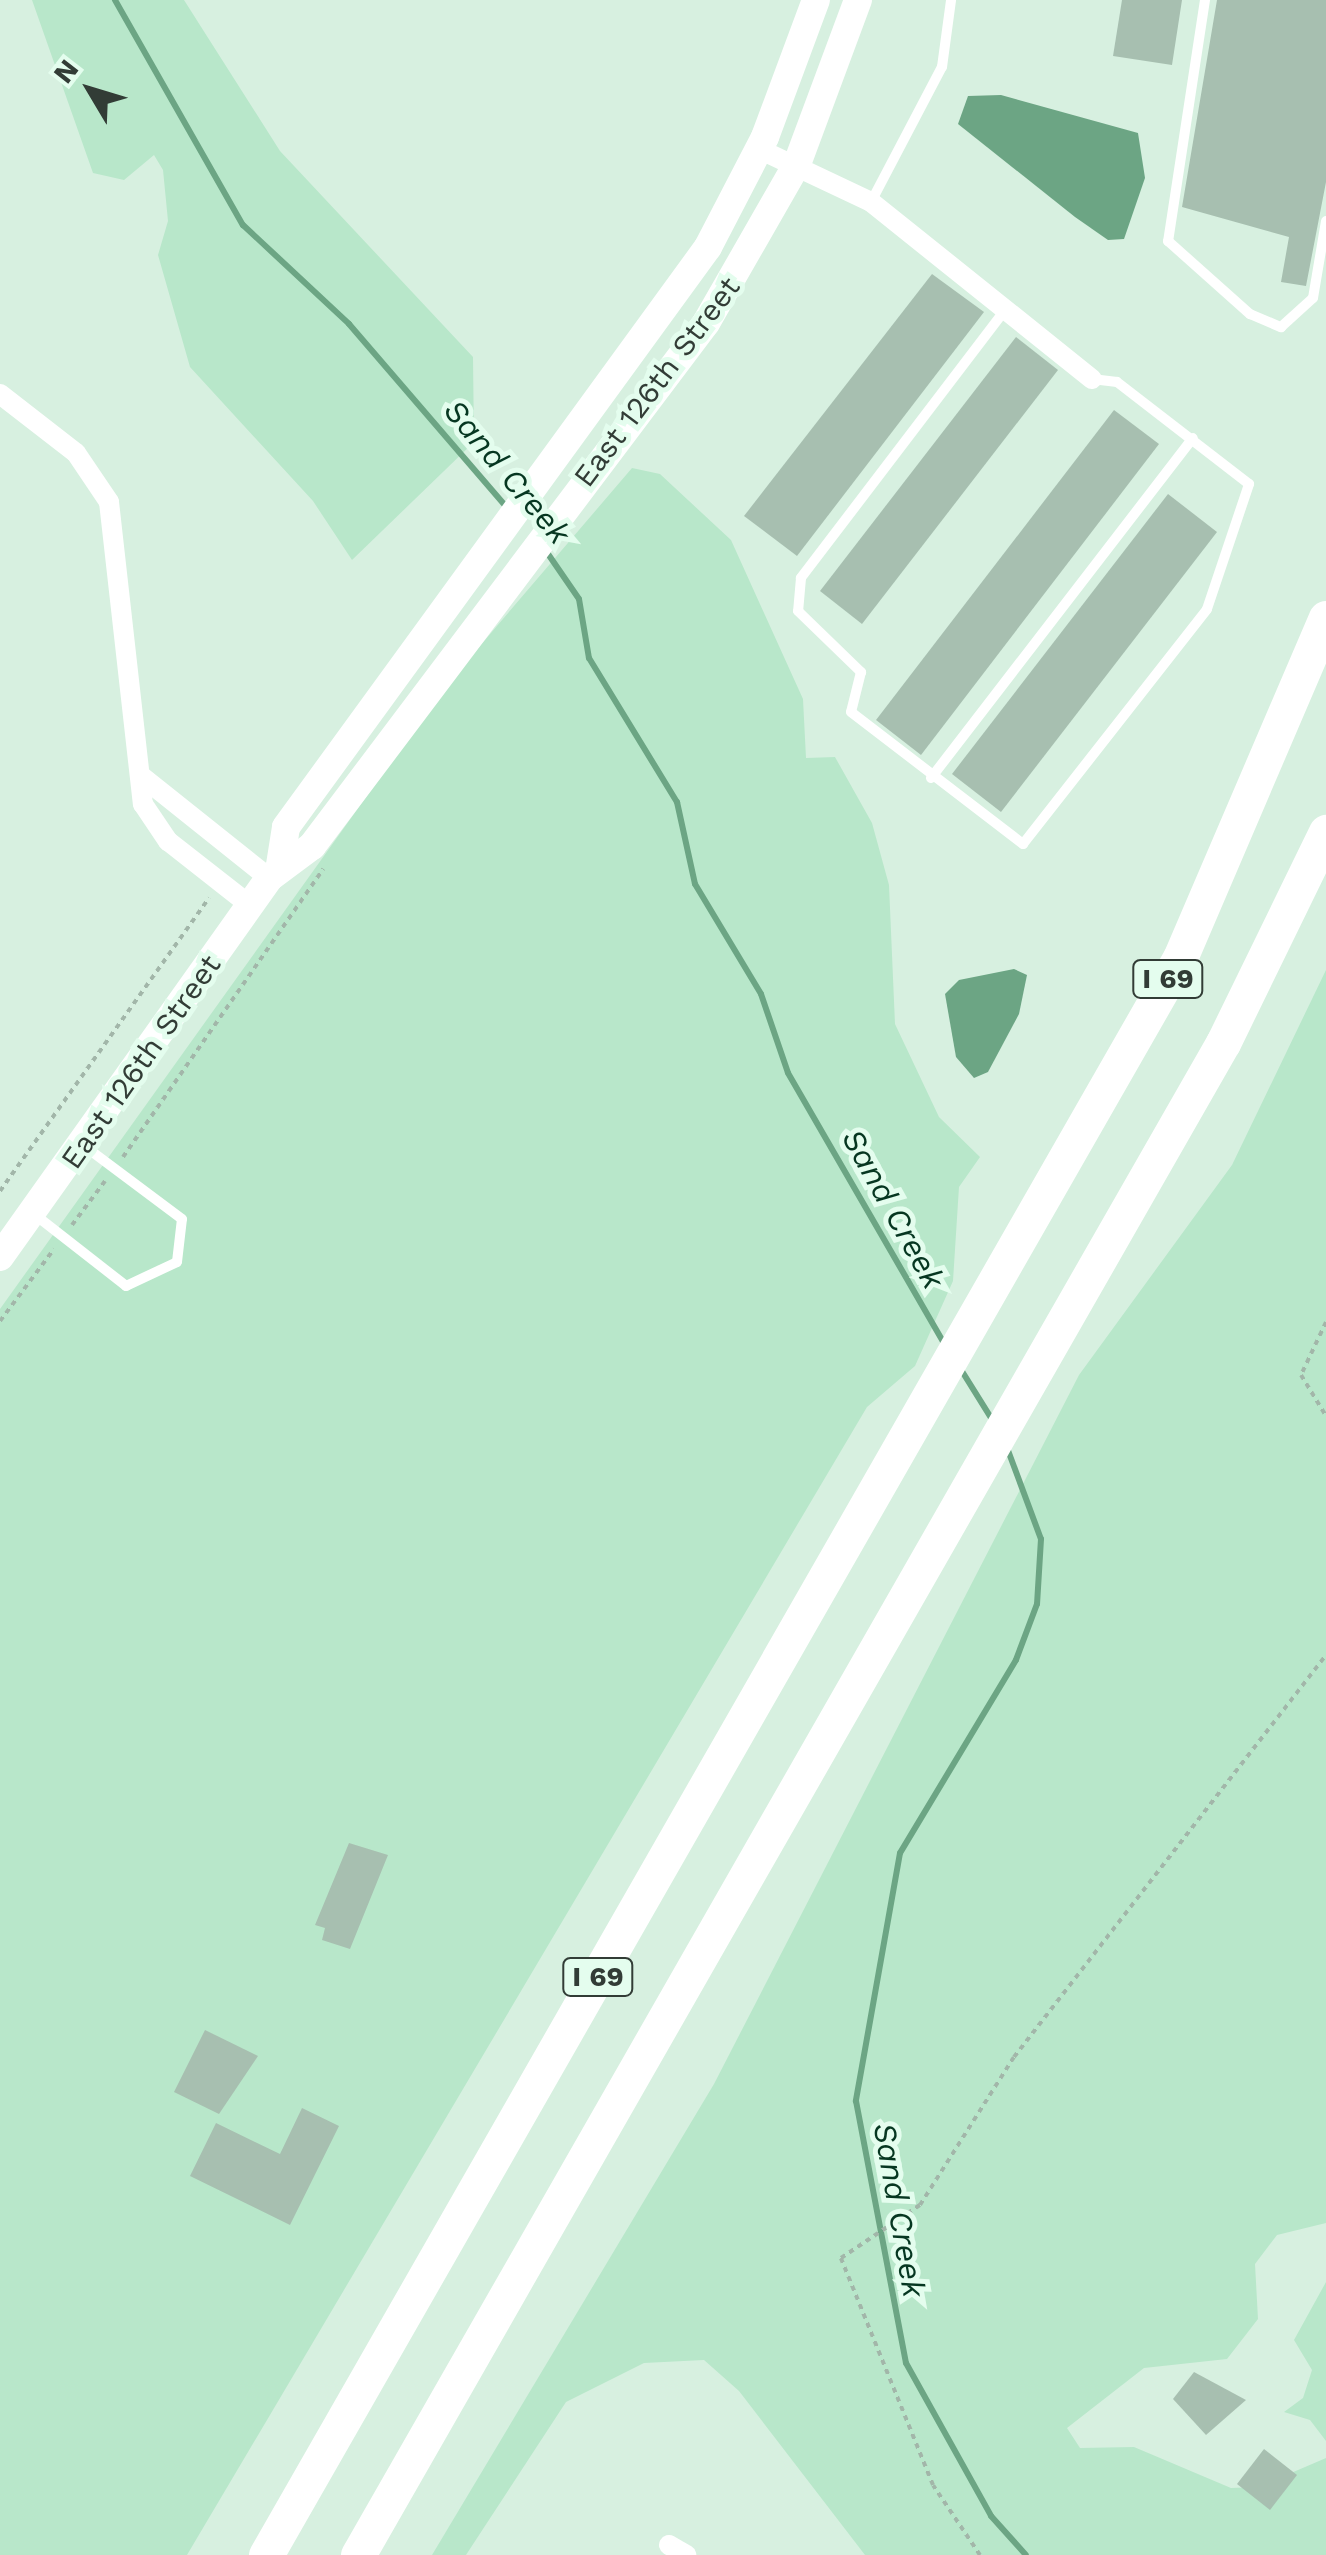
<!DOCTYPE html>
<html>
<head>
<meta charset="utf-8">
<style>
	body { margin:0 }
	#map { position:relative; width:1326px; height:2555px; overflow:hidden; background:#d7f0e0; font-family:"Work Sans",sans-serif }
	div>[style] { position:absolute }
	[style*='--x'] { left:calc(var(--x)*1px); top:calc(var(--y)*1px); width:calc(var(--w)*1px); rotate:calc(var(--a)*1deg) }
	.green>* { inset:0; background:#b8e7ca }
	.water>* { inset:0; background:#6ca584 }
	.stream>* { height:6px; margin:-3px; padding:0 3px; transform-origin:3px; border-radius:3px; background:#6ca584 }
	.building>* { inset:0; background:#a7bfb0 }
	.path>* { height:4px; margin-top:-2px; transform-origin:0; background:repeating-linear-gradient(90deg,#a2b6a9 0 5px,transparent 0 10px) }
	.service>* { height:10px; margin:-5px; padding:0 5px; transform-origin:5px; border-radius:5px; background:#fff }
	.minor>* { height:20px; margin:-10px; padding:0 10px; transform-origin:10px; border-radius:10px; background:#fff }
	.secondary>* { height:28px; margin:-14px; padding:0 14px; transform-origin:14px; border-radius:14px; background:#fff }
	.motorway>* { height:35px; margin:-17.5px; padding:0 17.5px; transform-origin:17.5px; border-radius:17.5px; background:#fff }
	span { translate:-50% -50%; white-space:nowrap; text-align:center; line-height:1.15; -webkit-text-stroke:10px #e4fdee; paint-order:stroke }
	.shield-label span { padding:2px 8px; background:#e4fdee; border:2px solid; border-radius:8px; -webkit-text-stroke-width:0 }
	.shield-label { font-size:28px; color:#323c36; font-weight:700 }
	.street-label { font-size:30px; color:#323c36 }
	.water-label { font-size:32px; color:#063721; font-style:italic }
	.north { position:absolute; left:40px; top:40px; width:100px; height:100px; -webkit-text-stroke:8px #e4fdee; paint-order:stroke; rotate:308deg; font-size:28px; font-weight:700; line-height:40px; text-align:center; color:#323c36 }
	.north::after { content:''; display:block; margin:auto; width:35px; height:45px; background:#323c36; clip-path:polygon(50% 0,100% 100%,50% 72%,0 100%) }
</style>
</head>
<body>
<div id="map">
	<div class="green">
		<i style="clip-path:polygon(32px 0,184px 0,280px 151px,473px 357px,474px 442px,352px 560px,313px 501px,190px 367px,158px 255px,168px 221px,163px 170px,154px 155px,124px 180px,93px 173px)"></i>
		<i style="clip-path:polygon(632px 468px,660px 474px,731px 540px,803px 699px,806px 758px,835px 757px,872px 823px,889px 885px,895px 1024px,939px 1117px,980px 1157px,959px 1187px,953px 1281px,915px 1366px,867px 1407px,187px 2555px,0 2555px,0 1309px,444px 688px)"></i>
		<i style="clip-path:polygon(1326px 970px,1326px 2223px,1277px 2235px,1255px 2264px,1258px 2319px,1227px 2359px,1144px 2368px,1067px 2428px,1080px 2448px,1134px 2447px,1231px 2488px,1258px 2487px,1326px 2458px,1326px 2555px,865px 2555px,739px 2391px,704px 2360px,644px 2363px,566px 2402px,466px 2555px,432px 2555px,714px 2084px,1079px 1375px,1232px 1165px)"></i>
		<i style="clip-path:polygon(1326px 2282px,1326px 2441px,1310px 2420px,1284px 2412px,1303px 2398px,1312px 2370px,1294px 2340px)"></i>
	</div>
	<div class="water">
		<i style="clip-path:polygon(1001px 95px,1138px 133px,1145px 178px,1124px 239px,1108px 240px,1075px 217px,958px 124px,968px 96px)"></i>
		<i style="clip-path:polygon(1014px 969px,1027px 975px,1019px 1014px,988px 1072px,974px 1078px,956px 1057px,945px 994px,959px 980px)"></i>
	</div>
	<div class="stream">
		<i style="--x:115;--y:0;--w:259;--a:60.4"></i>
		<i style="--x:243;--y:225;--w:145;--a:43"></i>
		<i style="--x:349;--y:324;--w:244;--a:49.3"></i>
		<i style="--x:546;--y:551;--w:58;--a:55.5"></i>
		<i style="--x:579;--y:599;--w:60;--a:80.4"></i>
		<i style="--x:589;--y:658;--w:169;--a:58.6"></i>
		<i style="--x:677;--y:802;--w:84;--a:77.6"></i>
		<i style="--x:695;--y:884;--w:128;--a:59"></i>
		<i style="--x:761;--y:994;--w:83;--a:71.1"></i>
		<i style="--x:788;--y:1073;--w:314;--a:60"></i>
		<i style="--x:960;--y:1368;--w:62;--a:58.1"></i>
		<i style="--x:1006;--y:1445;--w:100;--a:69.6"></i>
		<i style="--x:1041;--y:1539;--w:65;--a:93.5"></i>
		<i style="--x:1037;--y:1604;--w:60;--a:110.6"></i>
		<i style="--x:1016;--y:1660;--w:225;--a:121"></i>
		<i style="--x:900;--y:1853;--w:252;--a:100.1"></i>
		<i style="--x:856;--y:2101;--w:267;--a:79.2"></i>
		<i style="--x:906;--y:2363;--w:175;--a:60.9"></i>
		<i style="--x:991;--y:2516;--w:52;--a:48.1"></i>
	</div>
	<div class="building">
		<i style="clip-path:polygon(1122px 0,1182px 0,1172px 65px,1113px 56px)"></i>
		<i style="clip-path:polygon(1217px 0,1326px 0,1326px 182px,1306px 286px,1281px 282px,1289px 237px,1182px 207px)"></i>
		<i style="clip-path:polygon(932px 274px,984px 312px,797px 556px,744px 516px)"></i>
		<i style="clip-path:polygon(1016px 337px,1058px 370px,862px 624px,820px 591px)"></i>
		<i style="clip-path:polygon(1114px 410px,1159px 444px,921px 755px,876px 720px)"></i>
		<i style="clip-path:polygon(1168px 494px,1217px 532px,1001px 812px,952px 774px)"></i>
		<i style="clip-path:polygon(349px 1843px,388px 1855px,350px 1949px,322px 1940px,325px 1928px,315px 1925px)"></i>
		<i style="clip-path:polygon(205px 2030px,258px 2056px,219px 2114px,174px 2092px)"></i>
		<i style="clip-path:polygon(302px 2108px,339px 2126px,290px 2225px,190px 2176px,216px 2123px,280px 2154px)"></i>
		<i style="clip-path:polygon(1194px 2372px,1246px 2400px,1206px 2435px,1173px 2399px)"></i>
		<i style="clip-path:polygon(1264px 2449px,1297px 2475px,1270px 2510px,1237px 2484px)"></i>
	</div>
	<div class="path">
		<i style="--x:123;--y:1157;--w:351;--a:-55.2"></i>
		<i style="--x:0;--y:1191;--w:360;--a:-54.5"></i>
		<i style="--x:72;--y:1225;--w:55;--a:-53.1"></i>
		<i style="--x:0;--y:1321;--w:90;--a:-53.1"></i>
		<i style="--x:1326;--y:1322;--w:59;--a:115.3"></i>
		<i style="--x:1301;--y:1375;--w:48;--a:58.6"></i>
		<i style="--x:980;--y:2555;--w:84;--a:-123.9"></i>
		<i style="--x:933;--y:2485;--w:245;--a:-112.1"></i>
		<i style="--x:841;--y:2258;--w:95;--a:-33.9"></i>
		<i style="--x:920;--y:2205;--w:175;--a:-57.6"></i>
		<i style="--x:1014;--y:2057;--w:509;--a:-52.18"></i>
	</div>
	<div class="service">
		<i style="--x:1205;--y:0;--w:244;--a:98.7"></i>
		<i style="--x:1168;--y:241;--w:110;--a:41.7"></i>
		<i style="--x:1250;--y:314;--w:34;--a:23"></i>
		<i style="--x:1281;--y:327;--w:43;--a:-42.2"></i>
		<i style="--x:1313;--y:298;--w:78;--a:-80.4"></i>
		<i style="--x:871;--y:202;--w:153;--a:-62.3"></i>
		<i style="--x:942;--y:67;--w:68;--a:-82.3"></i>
		<i style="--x:1005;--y:310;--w:337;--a:127.3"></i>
		<i style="--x:801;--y:578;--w:33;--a:95"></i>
		<i style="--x:798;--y:611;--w:88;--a:44.1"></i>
		<i style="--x:861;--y:672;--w:41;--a:104"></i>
		<i style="--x:851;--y:712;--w:217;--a:37.5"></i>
		<i style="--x:1023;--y:844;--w:298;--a:-51.9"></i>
		<i style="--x:1207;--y:609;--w:132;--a:-71.4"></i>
		<i style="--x:1249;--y:484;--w:167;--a:-142.3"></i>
		<i style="--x:1117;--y:382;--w:25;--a:-173"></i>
		<i style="--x:931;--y:778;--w:429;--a:-52.4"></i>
		<i style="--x:34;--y:1214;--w:117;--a:38"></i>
		<i style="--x:126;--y:1286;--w:56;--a:-25.2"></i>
		<i style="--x:177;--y:1262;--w:43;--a:-83.4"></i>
		<i style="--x:182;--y:1219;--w:124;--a:-143.2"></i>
	</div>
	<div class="minor">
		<i style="--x:759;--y:149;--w:124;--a:25.3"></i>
		<i style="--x:871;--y:202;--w:283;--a:38.7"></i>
		<i style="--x:0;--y:394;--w:96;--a:37.8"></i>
		<i style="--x:76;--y:453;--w:59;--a:56"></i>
		<i style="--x:109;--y:502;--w:304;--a:83.6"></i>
		<i style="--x:143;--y:804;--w:45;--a:56"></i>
		<i style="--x:168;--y:841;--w:105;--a:38.1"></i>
		<i style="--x:140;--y:775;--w:165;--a:38.6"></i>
		<i style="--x:669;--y:2545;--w:20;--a:30"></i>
	</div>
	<div class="secondary">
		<i style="--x:280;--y:865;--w:38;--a:-81"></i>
		<i style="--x:286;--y:827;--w:717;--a:-53.96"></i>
		<i style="--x:708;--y:247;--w:124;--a:-62.6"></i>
		<i style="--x:765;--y:137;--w:146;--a:-69.6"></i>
		<i style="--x:0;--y:1257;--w:465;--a:-54.6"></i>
		<i style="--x:269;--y:878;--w:54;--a:-36.7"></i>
		<i style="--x:312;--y:846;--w:655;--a:-53.01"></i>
		<i style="--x:706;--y:323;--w:183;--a:-60.2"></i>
		<i style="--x:797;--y:164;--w:175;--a:-69.6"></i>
	</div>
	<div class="motorway">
		<i style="--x:266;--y:2555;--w:1840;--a:-60.22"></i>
		<i style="--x:1180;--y:958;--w:370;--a:-66.8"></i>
		<i style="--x:358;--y:2555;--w:1742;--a:-60.23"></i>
		<i style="--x:1223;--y:1043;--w:235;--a:-64"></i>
	</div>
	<div class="shield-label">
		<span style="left:1168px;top:979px">I 69</span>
		<span style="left:598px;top:1977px">I 69</span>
	</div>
	<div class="street-label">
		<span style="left:657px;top:382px;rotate:-53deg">East 126th Street</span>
		<span style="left:141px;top:1062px;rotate:-55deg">East 126th Street</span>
	</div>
	<div class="water-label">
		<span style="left:507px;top:472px;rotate:50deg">Sand Creek</span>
		<span style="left:893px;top:1209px;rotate:61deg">Sand Creek</span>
		<span style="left:899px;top:2210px;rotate:80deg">Sand Creek</span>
	</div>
	<div class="north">N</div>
</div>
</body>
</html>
